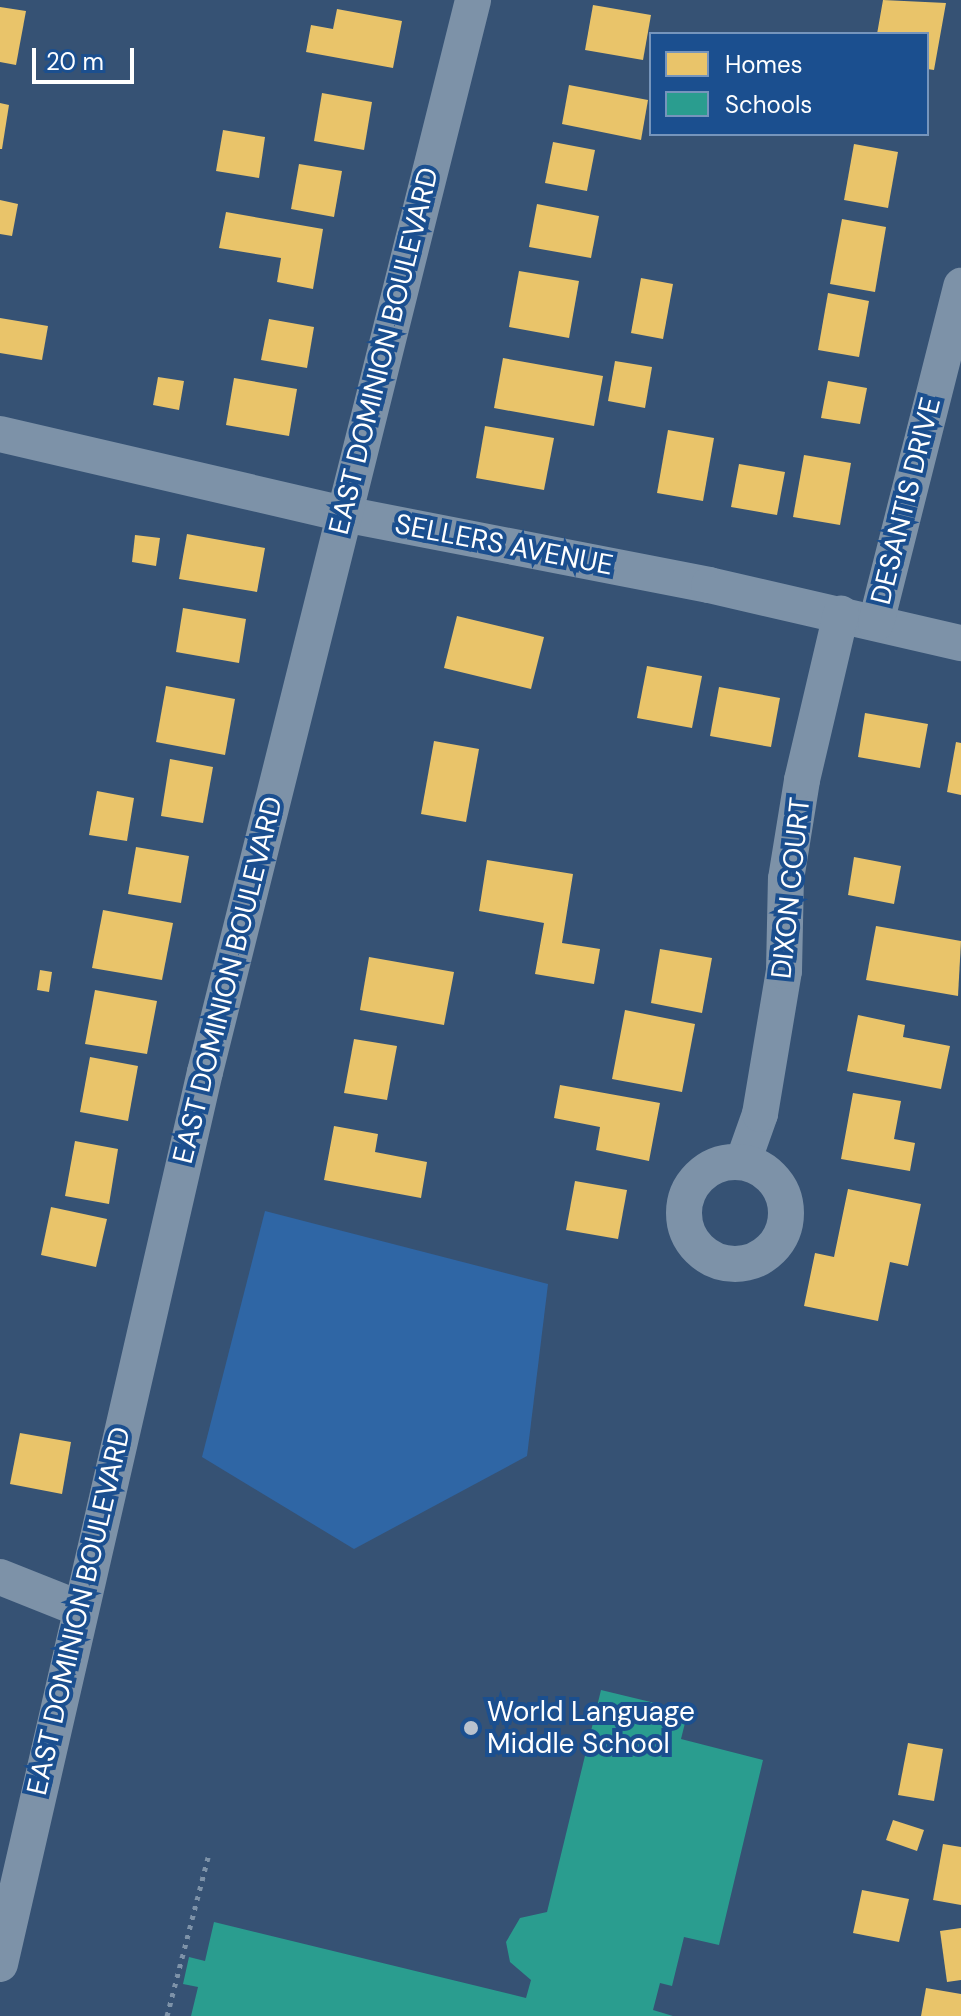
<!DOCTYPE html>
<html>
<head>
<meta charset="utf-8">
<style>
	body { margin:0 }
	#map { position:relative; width:961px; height:2016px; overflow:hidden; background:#365274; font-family:"DM Sans",sans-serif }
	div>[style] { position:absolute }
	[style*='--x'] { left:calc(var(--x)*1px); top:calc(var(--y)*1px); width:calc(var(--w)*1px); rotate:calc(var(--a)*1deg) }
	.green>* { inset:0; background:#2f66a5 }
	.homes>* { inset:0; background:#e9c46a }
	.schools>* { inset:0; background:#2a9d8f }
	.path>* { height:5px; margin-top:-2.5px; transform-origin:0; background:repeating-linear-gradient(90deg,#7d92a8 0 4px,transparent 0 10px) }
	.minor>* { height:36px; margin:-18px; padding:0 18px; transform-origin:18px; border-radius:18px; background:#7d92a8 }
	.minor>.ring { margin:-18px; padding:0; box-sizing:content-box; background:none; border:36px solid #7d92a8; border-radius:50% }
	.dots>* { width:22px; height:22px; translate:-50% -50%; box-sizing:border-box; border:4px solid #1b4f8f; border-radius:50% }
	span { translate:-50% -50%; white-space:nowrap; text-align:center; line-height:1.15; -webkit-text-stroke:8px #1b4f8f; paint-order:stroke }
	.street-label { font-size:28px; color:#fff }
	.poi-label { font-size:28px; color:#fff }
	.left { translate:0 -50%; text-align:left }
	.legend { position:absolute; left:649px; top:32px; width:280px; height:104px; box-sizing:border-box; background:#1b4f8f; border:2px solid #7695bc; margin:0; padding:10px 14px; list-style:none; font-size:24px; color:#fff }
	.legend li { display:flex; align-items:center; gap:16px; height:40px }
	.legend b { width:40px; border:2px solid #7695bc }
	.scale { position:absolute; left:32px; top:48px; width:102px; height:36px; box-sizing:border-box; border:4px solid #fff; border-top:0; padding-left:10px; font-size:24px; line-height:28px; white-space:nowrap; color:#fff; -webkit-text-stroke:6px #1b4f8f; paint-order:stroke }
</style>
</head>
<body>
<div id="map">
	<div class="green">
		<i style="clip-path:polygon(265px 1211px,548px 1284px,527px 1456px,354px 1549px,202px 1457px)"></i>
	</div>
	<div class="homes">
		<i style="clip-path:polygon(883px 0,946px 3px,934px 70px,927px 69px,927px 34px,877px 34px)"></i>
		<i style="clip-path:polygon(593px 5px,651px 15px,643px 60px,585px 50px)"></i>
		<i style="clip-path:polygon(0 7px,26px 11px,16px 65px,0 62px)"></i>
		<i style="clip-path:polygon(337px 9px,402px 21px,393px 68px,306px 52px,311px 25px,333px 29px)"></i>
		<i style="clip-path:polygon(569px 85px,648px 100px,641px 140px,562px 124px)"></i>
		<i style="clip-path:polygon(322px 93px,372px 102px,364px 150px,314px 141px)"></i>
		<i style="clip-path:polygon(0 103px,9px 105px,2px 149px,0 149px)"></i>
		<i style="clip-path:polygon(223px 130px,265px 137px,259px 178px,216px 171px)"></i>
		<i style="clip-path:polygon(553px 142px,595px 150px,587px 191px,545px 183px)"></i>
		<i style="clip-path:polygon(854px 144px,898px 152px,888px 208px,844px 200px)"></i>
		<i style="clip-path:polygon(299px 164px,342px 171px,334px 217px,291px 209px)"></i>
		<i style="clip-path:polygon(0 200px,18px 204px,12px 236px,0 234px)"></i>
		<i style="clip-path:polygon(537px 204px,599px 216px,591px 258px,529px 247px)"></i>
		<i style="clip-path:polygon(226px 212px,323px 229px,313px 289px,277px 282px,281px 258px,219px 248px)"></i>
		<i style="clip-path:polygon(842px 219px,886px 227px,875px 292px,830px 284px)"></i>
		<i style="clip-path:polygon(519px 271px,579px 281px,569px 338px,509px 327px)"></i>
		<i style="clip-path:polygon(641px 278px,673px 284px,663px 339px,631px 333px)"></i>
		<i style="clip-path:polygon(828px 293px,869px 301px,859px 357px,818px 350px)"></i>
		<i style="clip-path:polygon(0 318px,48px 326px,42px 360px,0 353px)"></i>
		<i style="clip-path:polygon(269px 319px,314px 327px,307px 368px,261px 360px)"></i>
		<i style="clip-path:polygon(503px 358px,603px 376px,594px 426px,494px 408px)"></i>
		<i style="clip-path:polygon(615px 361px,652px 367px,645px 408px,608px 401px)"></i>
		<i style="clip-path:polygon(158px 377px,184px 381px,179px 410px,153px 405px)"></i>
		<i style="clip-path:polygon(234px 378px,297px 389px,289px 436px,226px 425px)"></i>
		<i style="clip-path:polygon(828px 381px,867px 388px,860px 424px,821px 418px)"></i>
		<i style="clip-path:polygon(485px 426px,554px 438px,544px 490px,476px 478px)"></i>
		<i style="clip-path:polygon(668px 430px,714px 438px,703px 501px,657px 493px)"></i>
		<i style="clip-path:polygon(804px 455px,851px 463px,840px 525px,793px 517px)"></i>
		<i style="clip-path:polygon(739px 464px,785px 472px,777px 515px,731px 507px)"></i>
		<i style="clip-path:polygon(187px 534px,265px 548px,257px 592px,179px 579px)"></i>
		<i style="clip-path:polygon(135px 535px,160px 538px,156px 566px,132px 562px)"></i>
		<i style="clip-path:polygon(183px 608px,246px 619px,239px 663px,176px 652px)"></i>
		<i style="clip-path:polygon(457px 616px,544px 637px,531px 689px,444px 668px)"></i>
		<i style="clip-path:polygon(647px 666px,702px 676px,692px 728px,637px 718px)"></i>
		<i style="clip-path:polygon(166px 686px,235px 699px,225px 755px,156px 742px)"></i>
		<i style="clip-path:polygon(719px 687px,780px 698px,771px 747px,710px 736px)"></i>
		<i style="clip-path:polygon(865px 713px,928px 724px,920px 768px,858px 757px)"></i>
		<i style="clip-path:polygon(434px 741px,479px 749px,466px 822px,421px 814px)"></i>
		<i style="clip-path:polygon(956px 742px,961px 743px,961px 795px,947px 792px)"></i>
		<i style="clip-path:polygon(170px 759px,213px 767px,203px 823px,161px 816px)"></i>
		<i style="clip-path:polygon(97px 791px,134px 798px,127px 841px,89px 835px)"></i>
		<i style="clip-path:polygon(136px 847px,189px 856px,181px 903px,128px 894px)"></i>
		<i style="clip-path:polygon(854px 857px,901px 866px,894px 904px,848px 895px)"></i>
		<i style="clip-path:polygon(487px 860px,573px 874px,562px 943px,600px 949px,594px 984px,535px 974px,544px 923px,479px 911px)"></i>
		<i style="clip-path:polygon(103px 910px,173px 923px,162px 980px,92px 968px)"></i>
		<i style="clip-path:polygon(876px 926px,961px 941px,958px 996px,866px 980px)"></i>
		<i style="clip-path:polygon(660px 949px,712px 958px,702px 1013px,651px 1003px)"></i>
		<i style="clip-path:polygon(369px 957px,454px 972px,444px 1025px,360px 1010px)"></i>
		<i style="clip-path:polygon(40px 970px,52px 972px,49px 992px,37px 990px)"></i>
		<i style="clip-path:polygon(95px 990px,157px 1001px,147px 1054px,85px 1044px)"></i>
		<i style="clip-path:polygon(625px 1010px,695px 1024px,682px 1092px,612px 1079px)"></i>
		<i style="clip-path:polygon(858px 1015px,905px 1025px,903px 1037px,950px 1046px,941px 1089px,847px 1071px)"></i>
		<i style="clip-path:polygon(354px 1039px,397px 1046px,387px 1100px,344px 1093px)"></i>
		<i style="clip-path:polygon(90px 1057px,138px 1066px,128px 1121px,80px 1112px)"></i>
		<i style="clip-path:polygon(560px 1085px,660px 1103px,649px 1161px,596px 1150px,600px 1127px,554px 1118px)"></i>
		<i style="clip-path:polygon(853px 1093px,901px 1101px,894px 1139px,915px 1143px,910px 1171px,841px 1159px)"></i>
		<i style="clip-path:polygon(334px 1126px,378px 1134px,375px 1152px,427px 1162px,421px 1198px,324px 1180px)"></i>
		<i style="clip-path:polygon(75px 1141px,118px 1149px,109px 1204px,65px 1196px)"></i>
		<i style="clip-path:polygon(575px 1181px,627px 1190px,618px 1239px,566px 1230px)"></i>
		<i style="clip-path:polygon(848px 1189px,921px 1204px,908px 1266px,890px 1262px,878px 1321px,804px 1306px,815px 1253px,834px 1257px)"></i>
		<i style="clip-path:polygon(51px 1207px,107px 1219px,96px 1267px,41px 1255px)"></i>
		<i style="clip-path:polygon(20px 1433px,71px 1442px,62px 1494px,10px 1484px)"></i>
		<i style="clip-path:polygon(908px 1743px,943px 1749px,934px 1801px,898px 1795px)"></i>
		<i style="clip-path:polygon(893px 1820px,924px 1830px,917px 1851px,886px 1840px)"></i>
		<i style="clip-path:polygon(943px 1844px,961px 1847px,961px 1905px,933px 1900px)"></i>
		<i style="clip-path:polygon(862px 1890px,909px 1899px,899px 1942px,853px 1933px)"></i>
		<i style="clip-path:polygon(961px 1928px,961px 1980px,947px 1982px,940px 1931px)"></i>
		<i style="clip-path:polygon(926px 1988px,961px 1994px,961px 2016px,921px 2016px)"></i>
	</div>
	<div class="schools">
		<i style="clip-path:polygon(601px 1690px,688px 1711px,681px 1739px,763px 1760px,719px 1945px,684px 1937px,672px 1986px,660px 1983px,653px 2010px,673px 2016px,191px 2016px,198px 1987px,183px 1984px,189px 1957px,205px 1961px,214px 1922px,526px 1998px,531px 1980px,510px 1962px,506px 1942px,520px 1918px,547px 1912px)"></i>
	</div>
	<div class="path">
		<i style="--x:167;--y:2016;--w:164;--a:-75.5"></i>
	</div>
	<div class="minor">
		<i style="--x:0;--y:434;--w:353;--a:13.1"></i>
		<i style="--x:344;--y:514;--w:372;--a:11"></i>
		<i style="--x:709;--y:585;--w:259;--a:13"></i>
		<i style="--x:876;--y:623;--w:348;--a:-75.8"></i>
		<i style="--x:743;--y:1162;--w:51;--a:-70.5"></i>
		<i style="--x:760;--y:1114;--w:145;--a:-80.5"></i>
		<i style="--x:784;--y:971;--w:92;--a:-88.8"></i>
		<i style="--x:786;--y:879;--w:100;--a:-80.8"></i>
		<i style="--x:802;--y:780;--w:171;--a:-76.8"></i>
		<i class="ring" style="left:684px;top:1162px;width:66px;height:66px"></i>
		<i style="--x:0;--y:1577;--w:84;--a:21.7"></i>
		<i style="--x:0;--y:1964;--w:915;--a:-77.06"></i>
		<i style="--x:205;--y:1072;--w:1105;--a:-75.96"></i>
	</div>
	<div class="dots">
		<i style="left:471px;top:1728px;background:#b9c2ce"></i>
	</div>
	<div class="street-label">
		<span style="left:384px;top:351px;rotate:-76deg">EAST DOMINION BOULEVARD</span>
		<span style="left:906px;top:501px;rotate:-76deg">DESANTIS DRIVE</span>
		<span style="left:504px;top:545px;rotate:11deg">SELLERS AVENUE</span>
		<span style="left:791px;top:888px;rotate:-84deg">DIXON COURT</span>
		<span style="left:228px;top:980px;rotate:-76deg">EAST DOMINION BOULEVARD</span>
		<span style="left:79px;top:1611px;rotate:-77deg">EAST DOMINION BOULEVARD</span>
	</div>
	<div class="poi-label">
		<span class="left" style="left:487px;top:1728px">World Language<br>Middle School</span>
	</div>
	<ul class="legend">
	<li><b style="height:22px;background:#e9c46a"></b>Homes</li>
	<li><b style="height:22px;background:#2a9d8f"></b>Schools</li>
	</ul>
	<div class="scale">20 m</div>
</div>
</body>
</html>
